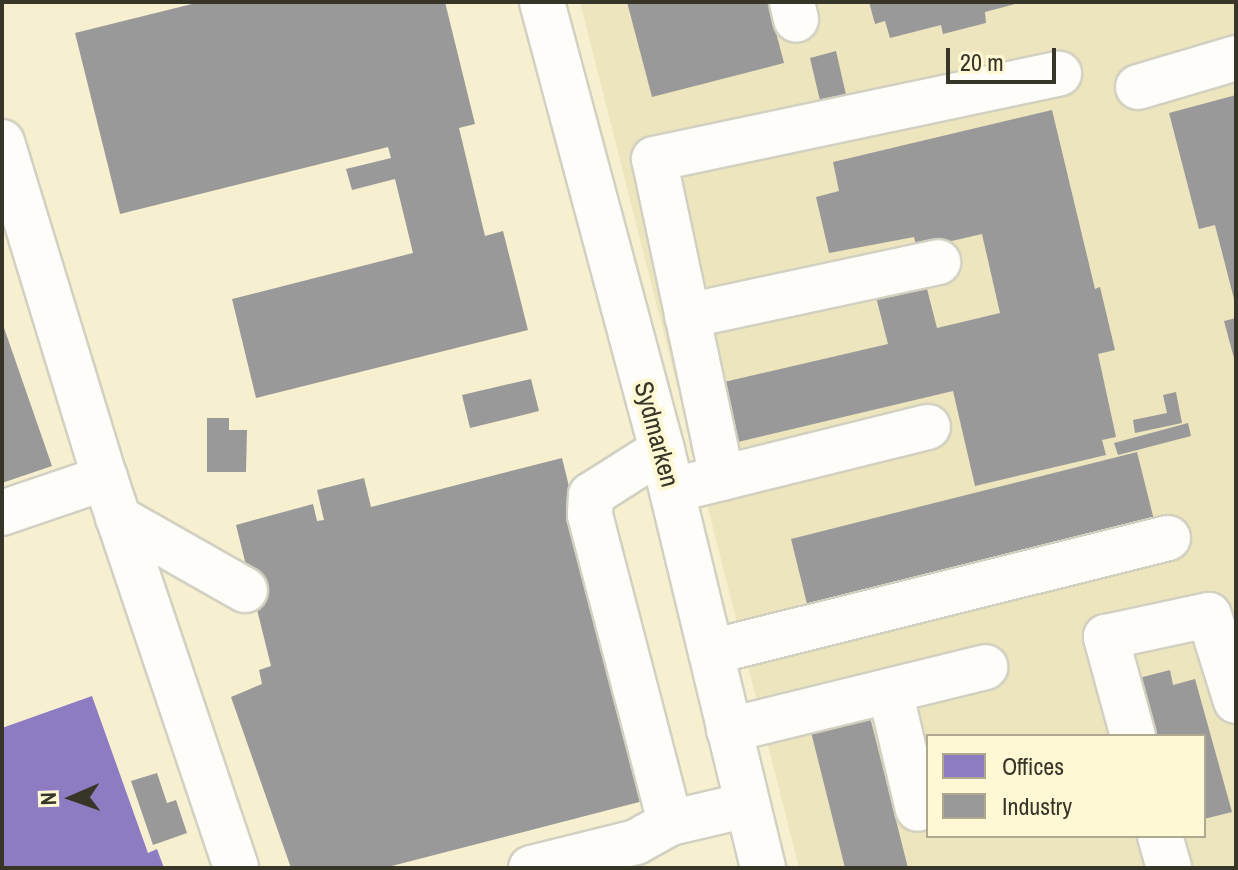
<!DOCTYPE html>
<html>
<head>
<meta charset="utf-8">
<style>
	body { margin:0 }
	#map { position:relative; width:1238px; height:870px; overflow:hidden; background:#f5f2df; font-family:"Archivo Narrow",sans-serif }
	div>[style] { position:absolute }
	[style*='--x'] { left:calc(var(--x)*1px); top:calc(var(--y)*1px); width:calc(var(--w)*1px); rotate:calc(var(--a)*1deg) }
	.built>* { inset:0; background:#f6f0d0 }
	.green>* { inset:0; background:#ede5bd }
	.offices>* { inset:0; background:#8e7cc3 }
	.industry>* { inset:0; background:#999 }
	.roads { filter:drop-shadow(2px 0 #d2d0c1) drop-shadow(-2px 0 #d2d0c1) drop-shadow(0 2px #d2d0c1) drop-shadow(0 -2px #d2d0c1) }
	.minor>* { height:44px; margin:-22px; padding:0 22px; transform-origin:22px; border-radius:22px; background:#fefdfa }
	span { translate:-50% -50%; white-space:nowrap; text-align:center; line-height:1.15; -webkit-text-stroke:8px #fff8d5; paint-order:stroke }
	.street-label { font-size:26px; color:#373527 }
	.frame { position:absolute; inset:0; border:4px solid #373527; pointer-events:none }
	.legend { position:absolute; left:926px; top:734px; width:280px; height:104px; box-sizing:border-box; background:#fff8d5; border:2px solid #afaa8f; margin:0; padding:10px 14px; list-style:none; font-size:24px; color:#373527 }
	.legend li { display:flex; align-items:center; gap:16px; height:40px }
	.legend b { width:40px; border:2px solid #afaa8f }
	.north { position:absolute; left:32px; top:758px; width:80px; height:80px; -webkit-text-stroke:6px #fff8d5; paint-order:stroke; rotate:268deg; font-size:22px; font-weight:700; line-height:32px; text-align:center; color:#373527 }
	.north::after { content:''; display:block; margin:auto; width:28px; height:36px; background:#373527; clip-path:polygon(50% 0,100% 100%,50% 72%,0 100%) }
	.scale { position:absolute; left:946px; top:48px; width:110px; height:36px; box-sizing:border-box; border:4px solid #373527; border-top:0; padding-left:10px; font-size:24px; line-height:28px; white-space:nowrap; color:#373527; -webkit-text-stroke:6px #fff8d5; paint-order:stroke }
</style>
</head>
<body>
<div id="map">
	<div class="built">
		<i style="clip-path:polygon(evenodd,2px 2px,1236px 2px,1215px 868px,2px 868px,2px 2px,928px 736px,1204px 736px,1204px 836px,928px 836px,928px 736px)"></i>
	</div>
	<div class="green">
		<i style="clip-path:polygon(evenodd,580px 2px,1236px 2px,1236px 868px,799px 868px,580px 2px,928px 736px,1204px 736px,1204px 836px,928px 836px,928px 736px)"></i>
	</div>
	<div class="offices">
		<i style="clip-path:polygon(92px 696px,148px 853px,157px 849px,164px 868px,2px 868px,2px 728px)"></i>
	</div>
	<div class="industry">
		<i style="clip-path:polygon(200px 2px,445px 2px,475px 124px,459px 128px,485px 236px,503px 231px,528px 330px,256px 398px,232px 299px,413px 253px,395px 179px,352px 190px,346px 169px,391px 158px,388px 147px,120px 214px,75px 33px)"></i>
		<i style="clip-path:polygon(627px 2px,768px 2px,784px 63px,652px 97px)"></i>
		<i style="clip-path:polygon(869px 2px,1018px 2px,1019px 3px,985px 12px,986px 23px,943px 34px,941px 25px,890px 38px,885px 21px,875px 24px)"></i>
		<i style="clip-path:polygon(836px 51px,847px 99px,821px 105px,810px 58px)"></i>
		<i style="clip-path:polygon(1236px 95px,1236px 303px,1235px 303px,1215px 225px,1199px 229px,1169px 113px)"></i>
		<i style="clip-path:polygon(1052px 110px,1095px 289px,1100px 287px,1115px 350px,1098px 354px,1116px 437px,1102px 440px,1106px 455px,975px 486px,953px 391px,738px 442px,724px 382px,888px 344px,876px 297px,926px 285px,937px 328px,1000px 313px,982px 234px,917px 249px,914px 237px,829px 253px,816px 197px,839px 191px,833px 162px)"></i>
		<i style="clip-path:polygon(1236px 318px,1236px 362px,1235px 362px,1224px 321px)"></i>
		<i style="clip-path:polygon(2px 322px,52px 466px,2px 483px)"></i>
		<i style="clip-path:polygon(531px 379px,539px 411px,470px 428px,462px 395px)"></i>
		<i style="clip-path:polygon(1176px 392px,1182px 423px,1135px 433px,1133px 420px,1167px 413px,1163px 395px)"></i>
		<i style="clip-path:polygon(207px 418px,229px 418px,229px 430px,247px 430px,246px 472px,207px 472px)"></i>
		<i style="clip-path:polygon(1188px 423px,1191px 436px,1118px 455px,1114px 443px)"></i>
		<i style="clip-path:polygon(1137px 452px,1155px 524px,809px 612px,791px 539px)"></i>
		<i style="clip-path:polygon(562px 458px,647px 800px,384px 868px,291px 868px,231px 697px,262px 684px,259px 670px,271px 666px,236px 525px,313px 504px,317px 521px,324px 520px,317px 490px,364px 478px,371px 507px)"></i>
		<i style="clip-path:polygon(1170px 670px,1173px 685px,1195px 679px,1232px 812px,1204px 819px,1204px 736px,1154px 736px,1139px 678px)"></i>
		<i style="clip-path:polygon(868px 709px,908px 868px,845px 868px,809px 724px)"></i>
		<i style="clip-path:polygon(157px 773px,167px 803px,176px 800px,187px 833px,153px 845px,131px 781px)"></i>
	</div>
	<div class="roads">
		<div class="minor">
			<i style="--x:542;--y:2;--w:464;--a:75"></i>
			<i style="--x:662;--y:450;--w:430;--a:76.4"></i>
			<i style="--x:792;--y:2;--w:18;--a:77"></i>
			<i style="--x:1138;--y:87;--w:102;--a:-16.5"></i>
			<i style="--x:2;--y:142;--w:351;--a:73"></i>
			<i style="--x:105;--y:478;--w:411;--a:71.4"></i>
			<i style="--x:687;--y:316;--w:257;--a:-12.1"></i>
			<i style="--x:662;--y:450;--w:84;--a:147.6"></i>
			<i style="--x:591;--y:495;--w:20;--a:93"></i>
			<i style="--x:590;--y:515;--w:318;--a:75.4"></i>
			<i style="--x:722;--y:478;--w:326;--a:-102"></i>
			<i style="--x:654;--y:159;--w:414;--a:-11.9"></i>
			<i style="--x:693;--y:485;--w:242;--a:-13.9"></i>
			<i style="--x:2;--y:513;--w:109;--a:-18.8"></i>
			<i style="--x:118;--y:518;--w:146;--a:29.6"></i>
			<i style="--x:711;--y:652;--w:471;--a:-14"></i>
			<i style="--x:890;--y:691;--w:121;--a:76.7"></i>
			<i style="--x:729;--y:730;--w:264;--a:-13.8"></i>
			<i style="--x:1133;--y:736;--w:103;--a:-105.3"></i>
			<i style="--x:1106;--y:637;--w:105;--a:-12.1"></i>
			<i style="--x:1209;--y:615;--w:90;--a:72.6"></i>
			<i style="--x:1160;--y:836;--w:33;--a:74"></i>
			<i style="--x:531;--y:868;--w:108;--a:-13.9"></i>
			<i style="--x:636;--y:842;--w:39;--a:-29"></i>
			<i style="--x:670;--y:823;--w:79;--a:-13.2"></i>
		</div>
	</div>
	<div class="street-label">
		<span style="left:657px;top:434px;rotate:75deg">Sydmarken</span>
	</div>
	<div class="frame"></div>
	<ul class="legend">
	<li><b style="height:22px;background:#8e7cc3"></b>Offices</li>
	<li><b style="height:22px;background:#999"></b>Industry</li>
	</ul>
	<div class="north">N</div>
	<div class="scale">20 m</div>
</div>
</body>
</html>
